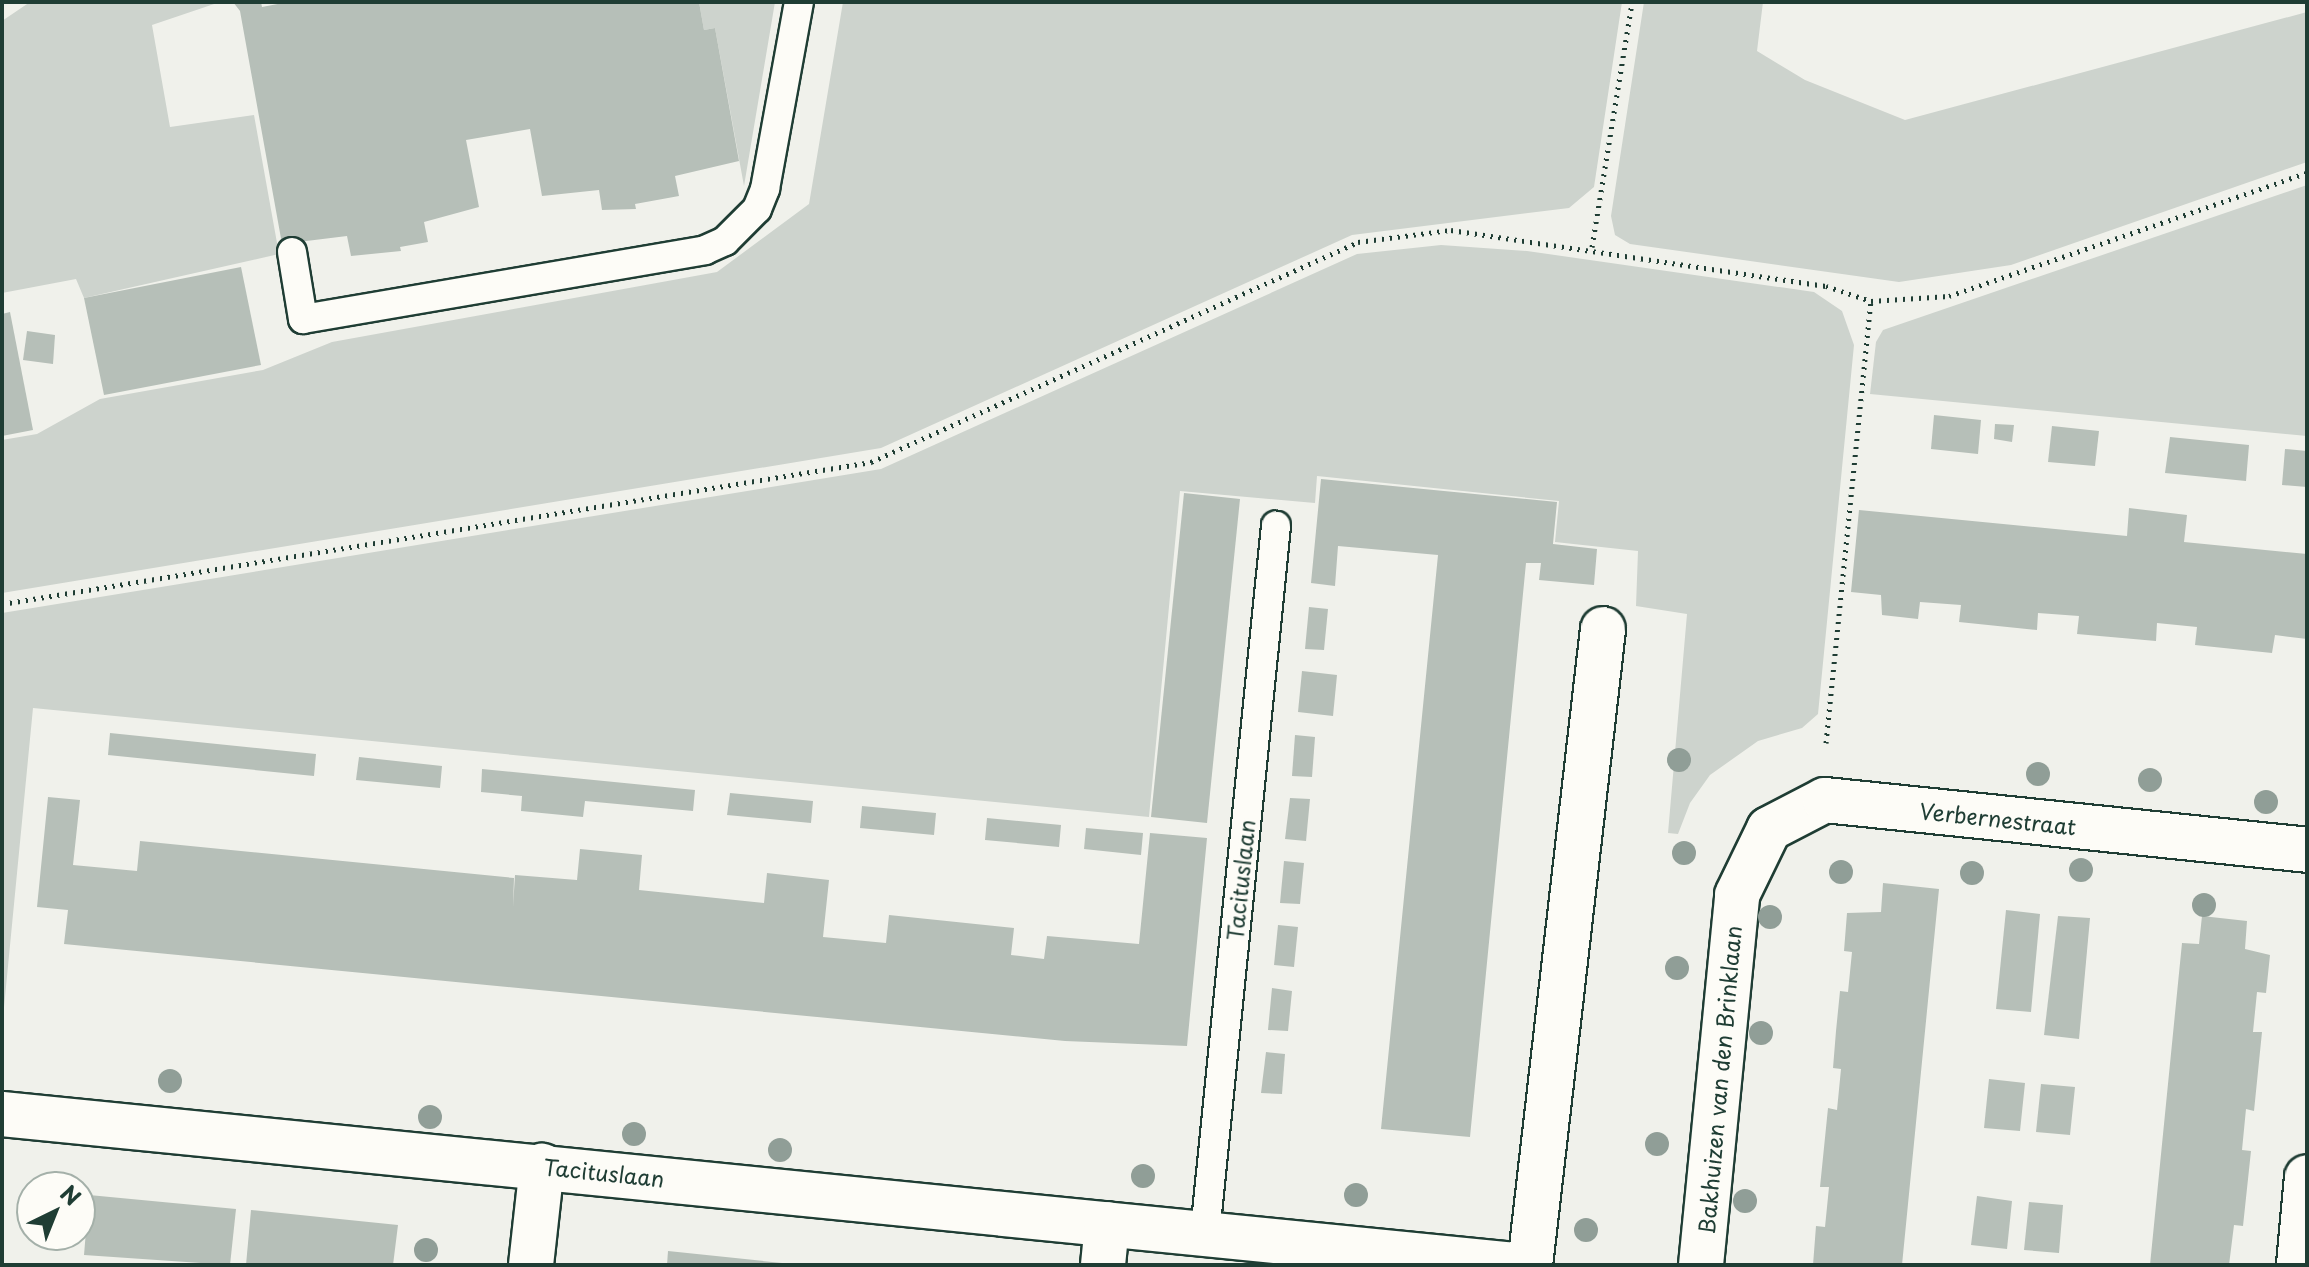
<!DOCTYPE html>
<html>
<head>
<meta charset="utf-8">
<style>
	body { margin:0 }
	#map { position:relative; width:2309px; height:1267px; overflow:hidden; background:#f0f1eb; font-family:"Playpen Sans",sans-serif }
	div>[style] { position:absolute }
	[style*='--x'] { left:calc(var(--x)*1px); top:calc(var(--y)*1px); width:calc(var(--w)*1px); rotate:calc(var(--a)*1deg) }
	.green>* { inset:0; background:#cdd3cd }
	.building>* { inset:0; background:#b6bfb8 }
	.path>* { height:5px; margin-top:-2.5px; transform-origin:0; background:repeating-linear-gradient(90deg,#1f3d34 0 2px,transparent 0 8px) }
	.roads { filter:drop-shadow(2px 0 #1f3d34) drop-shadow(-2px 0 #1f3d34) drop-shadow(0 2px #1f3d34) drop-shadow(0 -2px #1f3d34) }
	.service>* { height:28px; margin:-14px; padding:0 14px; transform-origin:14px; border-radius:14px; background:#fdfcf7 }
	.minor>* { height:44px; margin:-22px; padding:0 22px; transform-origin:22px; border-radius:22px; background:#fdfcf7 }
	.trees>* { width:24px; height:24px; margin:-12px; border-radius:50%; background:#909e97 }
	span { translate:-50% -50%; white-space:nowrap; text-align:center; line-height:1.15; -webkit-text-stroke:6px #fdfcf7; paint-order:stroke }
	.street-label { font-size:22px; color:#1f3d34 }
	.frame { position:absolute; inset:0; border:4px solid #1f3d34; pointer-events:none }
	.north { position:absolute; left:16px; top:1171px; width:80px; height:80px; box-sizing:border-box; background:#fdfcf7; border:2px solid #a4b0a9; border-radius:50%; rotate:43deg; font-size:22px; font-weight:700; line-height:32px; text-align:center; color:#1f3d34 }
	.north::after { content:''; display:block; margin:auto; width:28px; height:36px; background:#1f3d34; clip-path:polygon(50% 0,100% 100%,50% 72%,0 100%) }
</style>
</head>
<body>
<div id="map">
	<div class="green">
		<i style="clip-path:polygon(30px 2px,220px 2px,152px 25px,170px 127px,254px 115px,279px 254px,84px 298px,76px 279px,2px 293px,2px 21px)"></i>
		<i style="clip-path:polygon(699px 2px,775px 2px,744px 186px,715px 28px,704px 30px)"></i>
		<i style="clip-path:polygon(843px 2px,1622px 2px,1594px 187px,1569px 208px,1352px 235px,881px 448px,2px 593px,2px 440px,37px 434px,100px 399px,263px 370px,332px 342px,717px 272px,809px 204px)"></i>
		<i style="clip-path:polygon(1644px 2px,1763px 2px,1757px 51px,1805px 80px,1905px 120px,2307px 12px,2307px 162px,2011px 265px,1899px 282px,1630px 244px,1615px 235px,1611px 216px)"></i>
		<i style="clip-path:polygon(2307px 185px,2307px 436px,1870px 394px,1876px 342px,1883px 330px)"></i>
		<i style="clip-path:polygon(1441px 245px,1527px 251px,1814px 292px,1842px 311px,1854px 345px,1818px 714px,1802px 728px,1758px 741px,1710px 775px,1690px 803px,1678px 834px,1668px 833px,1687px 614px,1636px 606px,1638px 551px,1555px 542px,1559px 501px,1317px 476px,1315px 503px,1180px 491px,1149px 817px,33px 708px,2px 1028px,2px 613px,881px 469px,1357px 254px)"></i>
	</div>
	<div class="building">
		<i style="clip-path:polygon(233px 2px,261px 2px,262px 7px,288px 2px,699px 2px,704px 30px,715px 28px,739px 161px,675px 176px,679px 196px,635px 204px,636px 209px,602px 210px,599px 190px,542px 196px,530px 129px,466px 140px,479px 207px,424px 222px,428px 242px,400px 247px,401px 251px,351px 256px,347px 236px,282px 244px,240px 11px)"></i>
		<i style="clip-path:polygon(241px 267px,261px 365px,104px 395px,84px 298px)"></i>
		<i style="clip-path:polygon(10px 312px,33px 430px,2px 436px,2px 314px)"></i>
		<i style="clip-path:polygon(27px 331px,55px 335px,53px 364px,23px 360px)"></i>
		<i style="clip-path:polygon(1934px 415px,1981px 420px,1978px 454px,1931px 449px)"></i>
		<i style="clip-path:polygon(1995px 424px,2014px 425px,2012px 442px,1994px 439px)"></i>
		<i style="clip-path:polygon(2052px 426px,2099px 431px,2095px 466px,2048px 462px)"></i>
		<i style="clip-path:polygon(2170px 437px,2249px 445px,2246px 481px,2165px 473px)"></i>
		<i style="clip-path:polygon(2285px 449px,2307px 451px,2307px 487px,2282px 485px)"></i>
		<i style="clip-path:polygon(1321px 479px,1557px 502px,1553px 544px,1597px 549px,1594px 585px,1539px 580px,1541px 563px,1526px 563px,1470px 1137px,1381px 1129px,1438px 555px,1338px 546px,1335px 586px,1311px 583px)"></i>
		<i style="clip-path:polygon(1184px 493px,1240px 499px,1207px 823px,1151px 817px)"></i>
		<i style="clip-path:polygon(2129px 508px,2187px 515px,2184px 542px,2307px 554px,2307px 639px,2275px 635px,2272px 653px,2195px 645px,2197px 627px,2157px 623px,2156px 641px,2077px 634px,2079px 616px,2038px 613px,2037px 630px,1959px 622px,1961px 605px,1920px 602px,1918px 619px,1882px 615px,1881px 595px,1851px 592px,1859px 510px,2127px 536px)"></i>
		<i style="clip-path:polygon(1309px 607px,1328px 609px,1324px 650px,1305px 649px)"></i>
		<i style="clip-path:polygon(1302px 671px,1337px 675px,1333px 716px,1298px 712px)"></i>
		<i style="clip-path:polygon(110px 733px,316px 754px,314px 776px,108px 755px)"></i>
		<i style="clip-path:polygon(1295px 735px,1315px 737px,1312px 777px,1292px 776px)"></i>
		<i style="clip-path:polygon(359px 757px,442px 766px,440px 788px,356px 780px)"></i>
		<i style="clip-path:polygon(482px 769px,695px 790px,693px 811px,585px 801px,583px 817px,521px 811px,522px 796px,481px 792px)"></i>
		<i style="clip-path:polygon(730px 793px,813px 801px,811px 823px,727px 815px)"></i>
		<i style="clip-path:polygon(48px 797px,80px 800px,73px 865px,137px 871px,140px 841px,514px 878px,513px 907px,515px 875px,577px 880px,580px 849px,642px 855px,639px 890px,764px 903px,767px 873px,829px 880px,823px 937px,886px 943px,889px 915px,1014px 928px,1011px 955px,1044px 959px,1047px 936px,1139px 944px,1150px 833px,1207px 838px,1187px 1046px,1065px 1041px,64px 944px,68px 910px,37px 907px)"></i>
		<i style="clip-path:polygon(1290px 798px,1310px 799px,1306px 841px,1285px 839px)"></i>
		<i style="clip-path:polygon(862px 806px,936px 813px,934px 835px,860px 828px)"></i>
		<i style="clip-path:polygon(987px 818px,1061px 825px,1059px 847px,985px 840px)"></i>
		<i style="clip-path:polygon(1086px 828px,1143px 833px,1141px 855px,1084px 849px)"></i>
		<i style="clip-path:polygon(1284px 861px,1304px 863px,1300px 904px,1280px 903px)"></i>
		<i style="clip-path:polygon(1883px 883px,1939px 889px,1902px 1265px,1813px 1265px,1816px 1226px,1825px 1227px,1829px 1187px,1820px 1187px,1828px 1108px,1837px 1110px,1841px 1069px,1833px 1068px,1836px 1031px,1840px 991px,1848px 992px,1852px 952px,1844px 951px,1847px 913px,1881px 912px)"></i>
		<i style="clip-path:polygon(2006px 910px,2040px 914px,2031px 1012px,1996px 1009px)"></i>
		<i style="clip-path:polygon(2058px 916px,2090px 918px,2079px 1039px,2044px 1035px)"></i>
		<i style="clip-path:polygon(2202px 916px,2247px 921px,2245px 949px,2270px 955px,2266px 993px,2257px 992px,2253px 1032px,2262px 1032px,2254px 1111px,2246px 1109px,2242px 1150px,2251px 1151px,2243px 1226px,2234px 1225px,2229px 1265px,2150px 1265px,2182px 943px,2199px 944px)"></i>
		<i style="clip-path:polygon(1278px 925px,1298px 927px,1294px 967px,1274px 965px)"></i>
		<i style="clip-path:polygon(1272px 988px,1292px 991px,1288px 1031px,1268px 1030px)"></i>
		<i style="clip-path:polygon(1266px 1052px,1285px 1054px,1282px 1094px,1261px 1093px)"></i>
		<i style="clip-path:polygon(1989px 1079px,2025px 1083px,2020px 1131px,1984px 1128px)"></i>
		<i style="clip-path:polygon(2041px 1084px,2075px 1087px,2070px 1135px,2036px 1132px)"></i>
		<i style="clip-path:polygon(89px 1195px,236px 1209px,230px 1265px,84px 1255px)"></i>
		<i style="clip-path:polygon(1977px 1196px,2012px 1201px,2007px 1249px,1971px 1245px)"></i>
		<i style="clip-path:polygon(2029px 1202px,2063px 1205px,2059px 1253px,2024px 1250px)"></i>
		<i style="clip-path:polygon(251px 1210px,398px 1225px,393px 1265px,246px 1265px)"></i>
		<i style="clip-path:polygon(668px 1251px,782px 1263px,782px 1265px,667px 1265px)"></i>
	</div>
	<div class="path">
		<i style="--x:1592;--y:247;--w:248;--a:-80.7"></i>
		<i style="--x:2;--y:604;--w:881;--a:-9.28"></i>
		<i style="--x:871;--y:462;--w:534;--a:-24.31"></i>
		<i style="--x:1358;--y:242;--w:94;--a:-7.4"></i>
		<i style="--x:1451;--y:230;--w:379;--a:8.5"></i>
		<i style="--x:1826;--y:286;--w:47;--a:18.4"></i>
		<i style="--x:1871;--y:301;--w:78;--a:-3.7"></i>
		<i style="--x:1949;--y:296;--w:379;--a:-19"></i>
		<i style="--x:1826;--y:743;--w:444;--a:-84.2"></i>
	</div>
	<div class="roads">
		<div class="service">
			<i style="--x:292;--y:252;--w:68;--a:80.7"></i>
			<i style="--x:303;--y:319;--w:408;--a:-9.7"></i>
			<i style="--x:705;--y:250;--w:22;--a:-24"></i>
			<i style="--x:725;--y:241;--w:45;--a:-45"></i>
			<i style="--x:757;--y:209;--w:22;--a:-68"></i>
			<i style="--x:765;--y:189;--w:190;--a:-79.7"></i>
			<i style="--x:1205;--y:1233;--w:711;--a:-84.27"></i>
		</div>
		<div class="minor">
			<i style="--x:2;--y:1114;--w:1522;--a:5.7"></i>
			<i style="--x:531;--y:1265;--w:100;--a:-83.7"></i>
			<i style="--x:1103;--y:1265;--w:41;--a:-84.4"></i>
			<i style="--x:1530;--y:1265;--w:640;--a:-83.45"></i>
			<i style="--x:1701;--y:1265;--w:372;--a:-84.4"></i>
			<i style="--x:1737;--y:895;--w:73;--a:-64.1"></i>
			<i style="--x:1769;--y:829;--w:63;--a:-27.4"></i>
			<i style="--x:1825;--y:800;--w:485;--a:5.9"></i>
			<i style="--x:2299;--y:1265;--w:88;--a:-84.8"></i>
		</div>
	</div>
	<div class="trees">
		<i style="left:1679px;top:760px"></i>
		<i style="left:2038px;top:774px"></i>
		<i style="left:2150px;top:780px"></i>
		<i style="left:2266px;top:802px"></i>
		<i style="left:1684px;top:853px"></i>
		<i style="left:2081px;top:870px"></i>
		<i style="left:1841px;top:872px"></i>
		<i style="left:1972px;top:873px"></i>
		<i style="left:2204px;top:905px"></i>
		<i style="left:1770px;top:917px"></i>
		<i style="left:1677px;top:968px"></i>
		<i style="left:1761px;top:1033px"></i>
		<i style="left:170px;top:1081px"></i>
		<i style="left:430px;top:1117px"></i>
		<i style="left:634px;top:1134px"></i>
		<i style="left:1657px;top:1144px"></i>
		<i style="left:780px;top:1150px"></i>
		<i style="left:1143px;top:1176px"></i>
		<i style="left:1356px;top:1195px"></i>
		<i style="left:1745px;top:1201px"></i>
		<i style="left:1586px;top:1230px"></i>
		<i style="left:426px;top:1250px"></i>
	</div>
	<div class="street-label">
		<span style="left:1998px;top:818px;rotate:6deg">Verbernestraat</span>
		<span style="left:1240px;top:880px;rotate:-84deg">Tacituslaan</span>
		<span style="left:1719px;top:1080px;rotate:-85deg">Bakhuizen van den Brinklaan</span>
		<span style="left:604px;top:1172px;rotate:6deg">Tacituslaan</span>
	</div>
	<div class="frame"></div>
	<div class="north">N</div>
</div>
</body>
</html>
